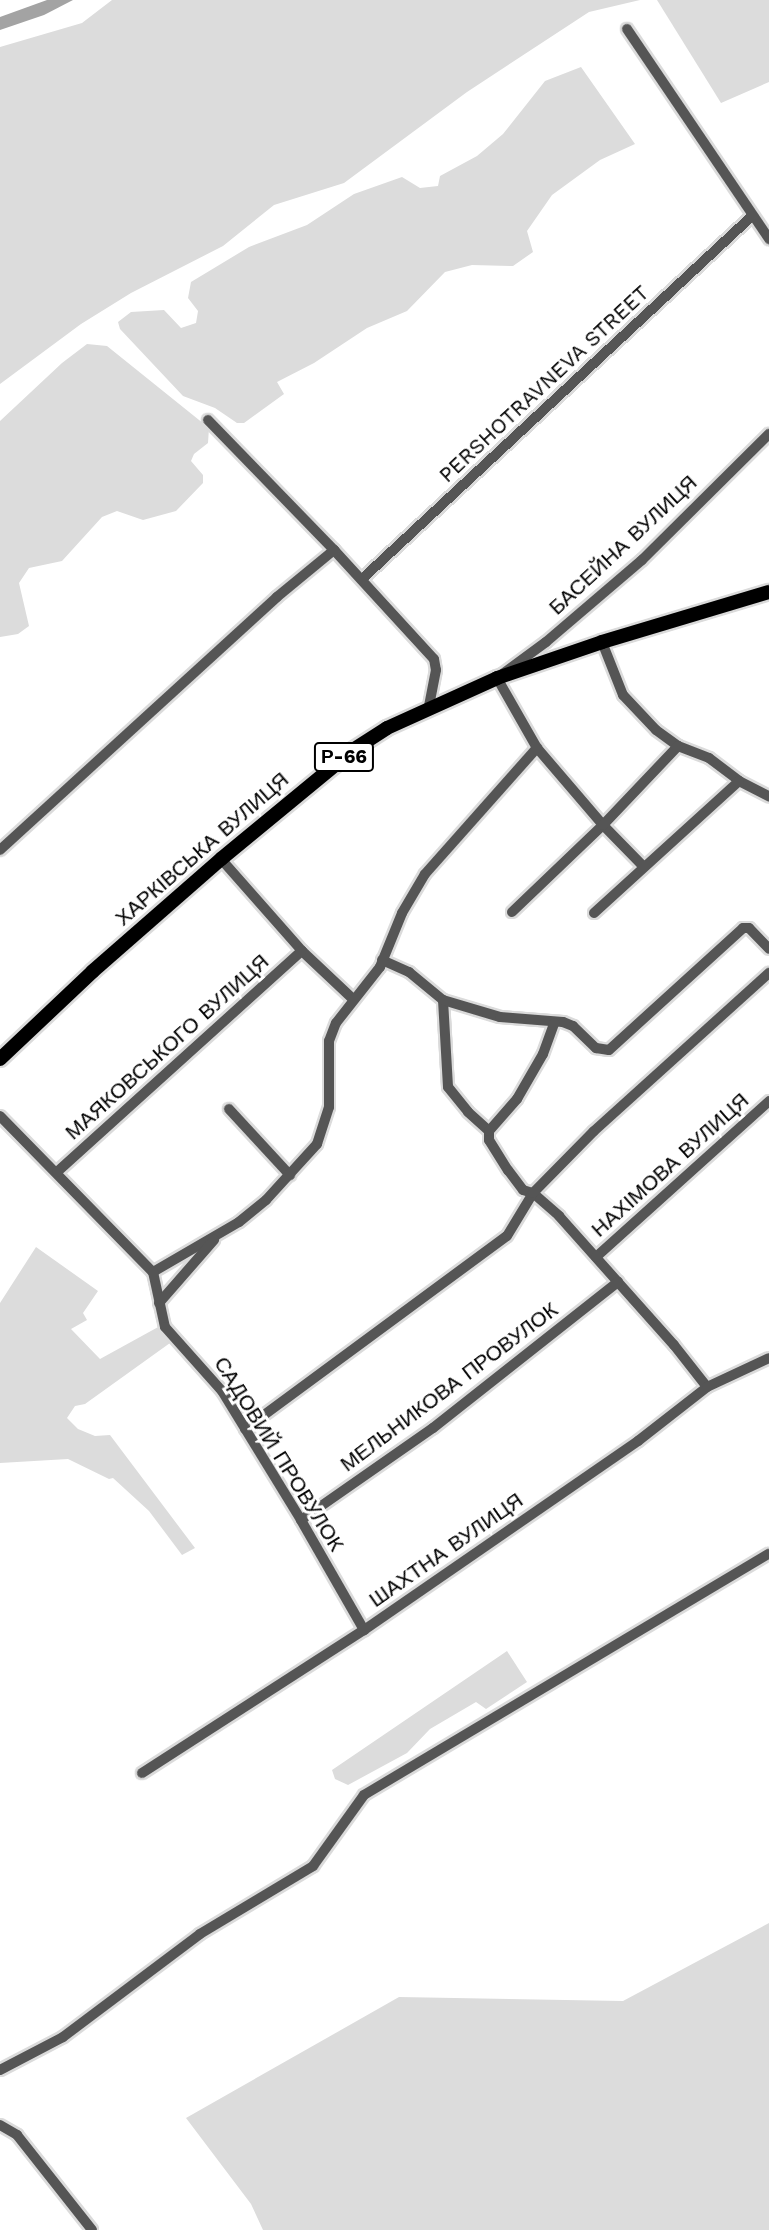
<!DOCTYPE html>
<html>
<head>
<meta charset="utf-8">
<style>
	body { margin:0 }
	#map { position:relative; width:769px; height:2230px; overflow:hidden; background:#fff; font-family:"Work Sans",sans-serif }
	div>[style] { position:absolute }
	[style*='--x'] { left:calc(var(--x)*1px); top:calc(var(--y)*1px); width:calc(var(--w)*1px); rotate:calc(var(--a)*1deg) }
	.green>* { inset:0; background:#dcdcdc }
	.water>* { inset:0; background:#a3a3a3 }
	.roads { filter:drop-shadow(2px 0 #dbdbdb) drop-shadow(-2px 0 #dbdbdb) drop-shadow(0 2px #dbdbdb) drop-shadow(0 -2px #dbdbdb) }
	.minor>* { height:10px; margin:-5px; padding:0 5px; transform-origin:5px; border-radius:5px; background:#555 }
	.primary>* { height:14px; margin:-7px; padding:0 7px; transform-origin:7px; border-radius:7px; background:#000 }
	span { translate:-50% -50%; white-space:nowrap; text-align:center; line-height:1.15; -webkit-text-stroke:6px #fff; paint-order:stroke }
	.shield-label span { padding:2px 5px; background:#fff; border:2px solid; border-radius:5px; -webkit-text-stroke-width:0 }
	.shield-label { font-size:19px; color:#000; font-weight:700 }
	.street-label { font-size:21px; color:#000 }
</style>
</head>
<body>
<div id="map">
	<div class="green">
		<i style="clip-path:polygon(112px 0,640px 0,589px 12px,467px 92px,344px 183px,274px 205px,223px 246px,131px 293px,81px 324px,0 384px,0 47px,82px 23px)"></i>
		<i style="clip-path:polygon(657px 0,769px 0,769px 82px,721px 103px)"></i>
		<i style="clip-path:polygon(581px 67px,635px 144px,600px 160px,552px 195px,527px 231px,533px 252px,513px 266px,472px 265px,445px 272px,407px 311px,367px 328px,314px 363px,277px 382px,284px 394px,244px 423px,237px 423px,215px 408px,183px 396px,120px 329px,118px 322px,131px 312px,164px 310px,181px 328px,196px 323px,198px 311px,188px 298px,191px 282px,249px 247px,307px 225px,354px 194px,402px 177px,420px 188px,438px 186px,440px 176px,477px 156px,503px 134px,545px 81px)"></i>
		<i style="clip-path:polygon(87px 344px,107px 346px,209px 428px,208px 443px,194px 454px,191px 461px,203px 475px,203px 483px,176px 511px,143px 520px,117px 511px,102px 517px,62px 561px,29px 568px,19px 583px,29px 626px,18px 634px,0 637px,0 421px,62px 363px)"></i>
		<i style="clip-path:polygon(36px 1247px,98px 1291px,83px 1313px,87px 1320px,71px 1329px,100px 1359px,160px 1326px,170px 1343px,85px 1404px,75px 1406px,67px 1418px,78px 1429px,95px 1436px,110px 1435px,195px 1548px,182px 1555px,149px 1511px,113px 1478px,109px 1479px,68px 1459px,0 1463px,0 1303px)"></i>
		<i style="clip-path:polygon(507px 1651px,527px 1682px,486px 1709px,476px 1702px,430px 1729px,407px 1753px,348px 1785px,335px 1779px,332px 1770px)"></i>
		<i style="clip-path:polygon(769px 1923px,769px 2230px,263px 2230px,251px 2204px,186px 2118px,399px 1997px,623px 2001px)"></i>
	</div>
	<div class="water">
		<i style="clip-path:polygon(47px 0,73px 0,44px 15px,0 30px,0 17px)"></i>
	</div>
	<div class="roads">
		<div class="minor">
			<i style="--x:627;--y:29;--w:254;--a:55.9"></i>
			<i style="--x:208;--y:420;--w:181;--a:45.9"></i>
			<i style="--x:334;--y:550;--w:148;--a:47.5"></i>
			<i style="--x:434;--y:659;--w:11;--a:80"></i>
			<i style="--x:436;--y:670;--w:37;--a:101"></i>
			<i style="--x:362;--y:579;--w:533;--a:-42.95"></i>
			<i style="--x:602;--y:642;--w:57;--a:68.4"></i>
			<i style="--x:623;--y:695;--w:48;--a:46.7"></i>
			<i style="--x:656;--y:730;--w:27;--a:36"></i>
			<i style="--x:678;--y:746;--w:33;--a:21"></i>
			<i style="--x:709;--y:758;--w:38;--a:37"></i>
			<i style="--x:739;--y:781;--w:34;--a:27"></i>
			<i style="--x:0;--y:850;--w:375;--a:-42.4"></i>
			<i style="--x:277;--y:597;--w:74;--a:-39.5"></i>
			<i style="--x:221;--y:859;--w:123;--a:48.6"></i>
			<i style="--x:302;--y:951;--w:70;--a:43.3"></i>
			<i style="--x:643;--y:866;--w:57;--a:-134.3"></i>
			<i style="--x:603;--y:825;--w:101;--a:-130.6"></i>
			<i style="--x:537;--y:748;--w:81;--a:-119.7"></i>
			<i style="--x:497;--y:678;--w:61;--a:-36.3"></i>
			<i style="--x:546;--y:642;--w:126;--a:-40.5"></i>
			<i style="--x:642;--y:560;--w:179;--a:-44.8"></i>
			<i style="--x:512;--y:912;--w:126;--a:-43.7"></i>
			<i style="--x:603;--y:825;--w:109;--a:-46.5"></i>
			<i style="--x:594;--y:913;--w:196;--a:-42.3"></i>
			<i style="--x:382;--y:960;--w:30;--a:24"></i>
			<i style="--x:409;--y:972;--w:44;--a:39.5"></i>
			<i style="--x:443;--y:1000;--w:87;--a:86.7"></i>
			<i style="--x:448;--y:1087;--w:32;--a:51"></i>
			<i style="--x:468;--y:1112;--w:28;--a:42"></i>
			<i style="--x:489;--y:1131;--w:9;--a:90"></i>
			<i style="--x:489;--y:1140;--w:36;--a:58"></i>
			<i style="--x:508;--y:1170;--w:25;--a:53"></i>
			<i style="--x:523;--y:1190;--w:10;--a:17"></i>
			<i style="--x:533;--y:1193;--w:35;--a:41"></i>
			<i style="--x:559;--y:1216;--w:173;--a:48.3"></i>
			<i style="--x:674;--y:1345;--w:53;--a:51.8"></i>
			<i style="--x:443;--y:1000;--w:59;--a:16.6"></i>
			<i style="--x:500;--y:1017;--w:63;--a:4.5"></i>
			<i style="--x:563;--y:1022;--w:11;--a:22"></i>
			<i style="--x:573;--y:1026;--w:32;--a:44"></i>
			<i style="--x:596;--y:1048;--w:13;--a:9"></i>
			<i style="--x:609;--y:1050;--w:181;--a:-42.3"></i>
			<i style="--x:743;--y:928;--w:6;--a:0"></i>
			<i style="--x:749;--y:928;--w:29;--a:46"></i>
			<i style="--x:229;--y:1109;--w:90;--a:47.3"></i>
			<i style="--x:0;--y:1116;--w:219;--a:45.6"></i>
			<i style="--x:489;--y:1131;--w:43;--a:-48.8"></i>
			<i style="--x:517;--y:1099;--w:52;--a:-60"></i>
			<i style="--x:543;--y:1054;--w:33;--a:-70"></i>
			<i style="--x:57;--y:1172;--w:330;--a:-42.1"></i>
			<i style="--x:596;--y:1257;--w:233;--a:-42"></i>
			<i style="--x:153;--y:1272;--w:99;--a:-30.2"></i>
			<i style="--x:239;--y:1222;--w:35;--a:-39"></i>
			<i style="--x:266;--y:1200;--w:76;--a:-47.7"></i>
			<i style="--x:317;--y:1144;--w:39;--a:-72"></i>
			<i style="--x:329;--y:1107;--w:66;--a:-90"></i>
			<i style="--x:329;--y:1041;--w:19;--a:-69"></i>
			<i style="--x:336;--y:1023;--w:71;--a:-51.8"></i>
			<i style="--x:380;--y:967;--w:58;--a:-67.8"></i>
			<i style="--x:402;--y:913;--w:45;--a:-59.5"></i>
			<i style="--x:425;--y:874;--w:169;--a:-48.4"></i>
			<i style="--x:153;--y:1272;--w:56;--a:77.7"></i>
			<i style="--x:165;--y:1327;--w:86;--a:48.3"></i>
			<i style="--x:222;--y:1391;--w:151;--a:58.5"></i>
			<i style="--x:301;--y:1520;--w:127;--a:60.2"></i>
			<i style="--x:159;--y:1303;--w:84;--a:-48.9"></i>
			<i style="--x:245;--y:1429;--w:325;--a:-36.4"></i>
			<i style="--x:507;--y:1236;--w:50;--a:-58.8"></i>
			<i style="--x:533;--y:1193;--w:87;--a:-45.5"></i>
			<i style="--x:594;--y:1131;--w:236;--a:-42.1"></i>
			<i style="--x:301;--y:1520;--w:161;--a:-34.9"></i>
			<i style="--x:433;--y:1428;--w:236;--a:-38.3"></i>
			<i style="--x:142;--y:1773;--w:264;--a:-32.8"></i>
			<i style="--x:364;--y:1630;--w:333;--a:-34.6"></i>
			<i style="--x:638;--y:1441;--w:88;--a:-38"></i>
			<i style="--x:707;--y:1387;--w:68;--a:-25.1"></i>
			<i style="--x:0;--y:2070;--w:71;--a:-27.6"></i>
			<i style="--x:63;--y:2037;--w:171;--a:-36.9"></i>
			<i style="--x:200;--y:1934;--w:132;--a:-31"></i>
			<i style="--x:313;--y:1866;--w:87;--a:-54.3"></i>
			<i style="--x:364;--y:1795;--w:471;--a:-30.8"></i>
			<i style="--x:0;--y:2125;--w:20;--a:30"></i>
			<i style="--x:17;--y:2135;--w:121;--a:51.7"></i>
		</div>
		<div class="primary">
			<i style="--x:0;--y:1059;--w:128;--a:-43.4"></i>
			<i style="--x:93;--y:971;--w:170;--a:-41.2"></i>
			<i style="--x:221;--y:859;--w:171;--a:-39.5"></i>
			<i style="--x:353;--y:750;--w:40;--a:-32.9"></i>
			<i style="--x:387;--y:728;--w:121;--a:-24.4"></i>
			<i style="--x:497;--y:678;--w:111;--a:-18.9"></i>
			<i style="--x:602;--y:642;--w:174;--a:-16.7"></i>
		</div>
	</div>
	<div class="shield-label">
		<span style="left:344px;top:757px">Р-66</span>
	</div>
	<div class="street-label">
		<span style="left:544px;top:384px;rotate:-43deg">PERSHOTRAVNEVA STREET</span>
		<span style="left:623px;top:545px;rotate:-43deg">БАСЕЙНА ВУЛИЦЯ</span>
		<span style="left:202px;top:849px;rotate:-41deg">ХАРКІВСЬКА ВУЛИЦЯ</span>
		<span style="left:167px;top:1047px;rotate:-42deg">МАЯКОВСЬКОГО ВУЛИЦЯ</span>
		<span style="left:670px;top:1165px;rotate:-42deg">НАХІМОВА ВУЛИЦЯ</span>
		<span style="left:449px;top:1387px;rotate:-37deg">МЕЛЬНИКОВА ПРОВУЛОК</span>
		<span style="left:279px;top:1454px;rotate:58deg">САДОВИЙ ПРОВУЛОК</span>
		<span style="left:446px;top:1550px;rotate:-35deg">ШАХТНА ВУЛИЦЯ</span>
	</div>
</div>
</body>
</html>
